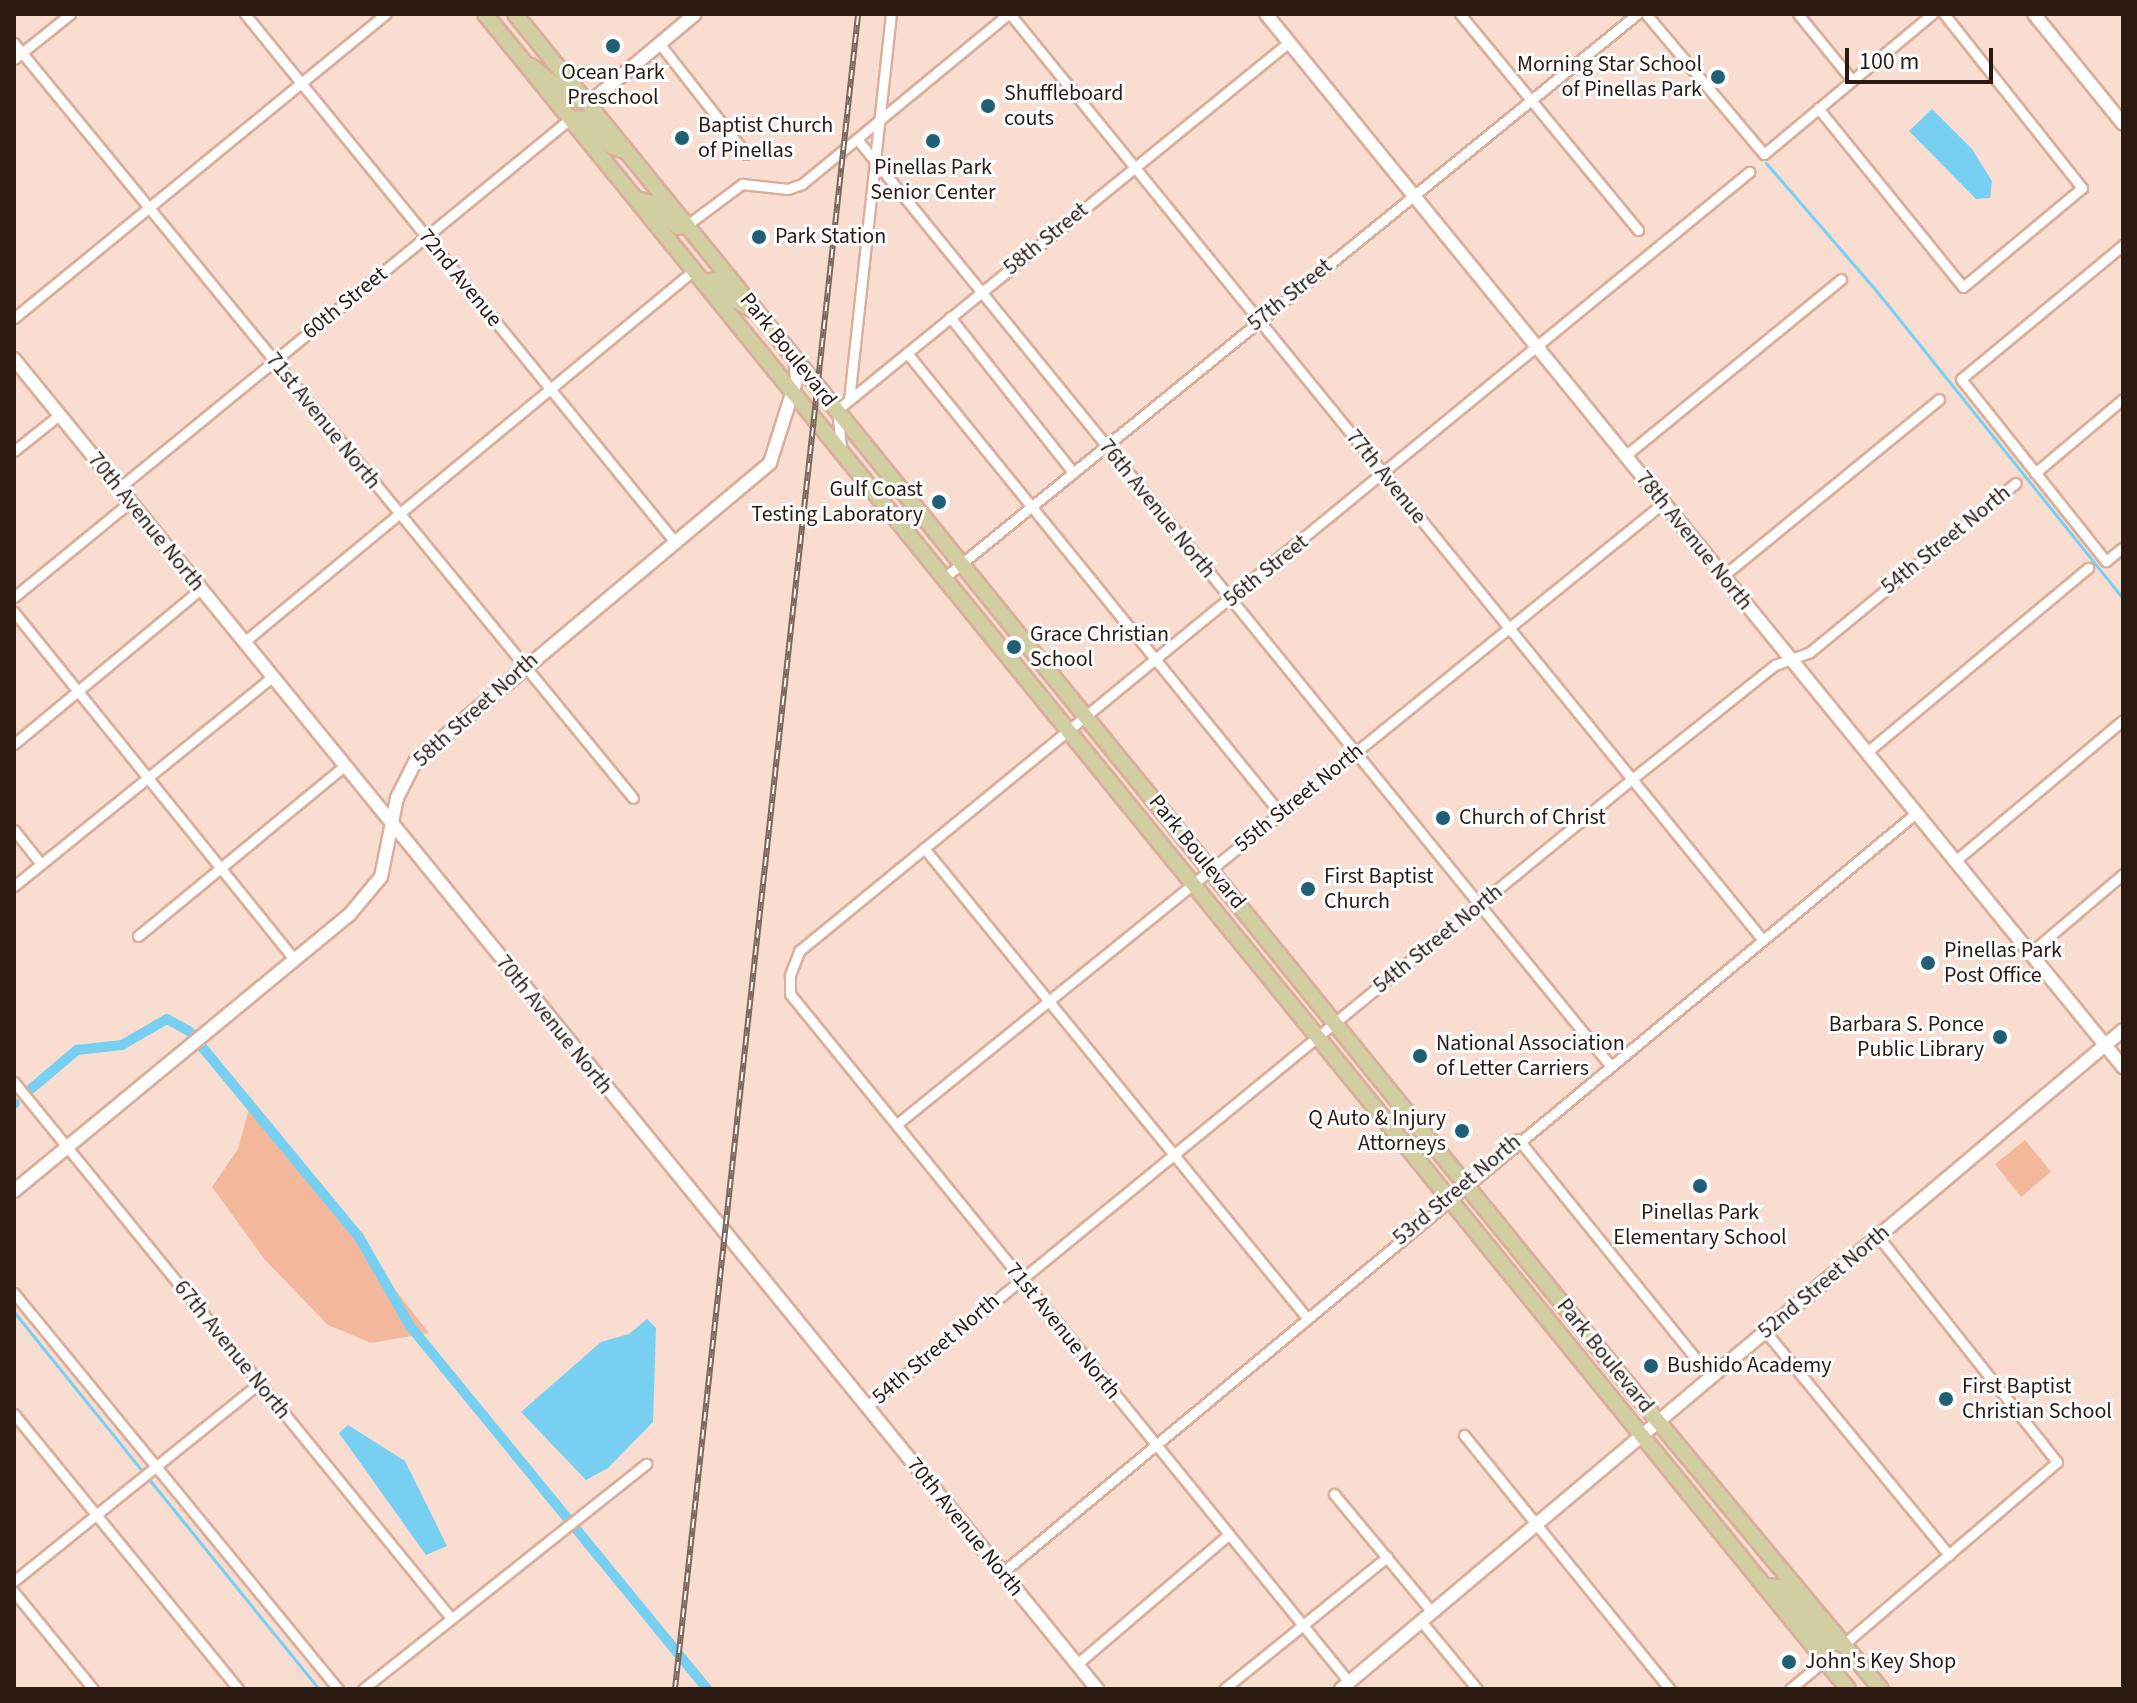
<!DOCTYPE html>
<html>
<head>
<meta charset="utf-8">
<style>
	body { margin:0 }
	#map { position:relative; width:2137px; height:1703px; overflow:hidden; background:#f9ddd0; font-family:"Source Sans 3",sans-serif }
	div>[style] { position:absolute }
	[style*='--x'] { left:calc(var(--x)*1px); top:calc(var(--y)*1px); width:calc(var(--w)*1px); rotate:calc(var(--a)*1deg) }
	.green>* { inset:0; background:#f3b89c }
	.water>* { inset:0; background:#77cff2 }
	.stream>* { height:3px; margin:-1.5px; padding:0 1.5px; transform-origin:1.5px; border-radius:1.5px; background:#77cff2 }
	.canal>* { height:10px; margin:-5px; padding:0 5px; transform-origin:5px; border-radius:5px; background:#77cff2 }
	.roads { filter:drop-shadow(2px 0 #daae9a) drop-shadow(-2px 0 #daae9a) drop-shadow(0 2px #daae9a) drop-shadow(0 -2px #daae9a) }
	.street>* { height:9px; margin:-4.5px; padding:0 4.5px; transform-origin:4.5px; border-radius:4.5px; background:#fff }
	.secondary>* { height:12px; margin:-6px; padding:0 6px; transform-origin:6px; border-radius:6px; background:#fff }
	.primary>* { height:14px; margin:-7px; padding:0 7px; transform-origin:7px; border-radius:7px; background:#d1cfa2 }
	.rail>* { height:6px; margin-top:-3px; transform-origin:0; background:repeating-linear-gradient(90deg,#fff 0 9px,#7c675d 0 18px); box-sizing:border-box; border-block:2px solid #7c675d }
	.dots>* { width:22px; height:22px; translate:-50% -50%; box-sizing:border-box; border:4px solid #fff; border-radius:50% }
	span { translate:-50% -50%; white-space:nowrap; text-align:center; line-height:1.15; -webkit-text-stroke:6px #fff; paint-order:stroke }
	.poi-label { font-size:22px; color:#2a1a12 }
	.right { translate:-100% -50%; text-align:right }
	.left { translate:0 -50%; text-align:left }
	.street-label { font-size:22px; color:#2a1a12 }
	.frame { position:absolute; inset:0; border:16px solid #2a1a12; pointer-events:none }
	.scale { position:absolute; left:1845px; top:48px; width:148px; height:36px; box-sizing:border-box; border:4px solid #2a1a12; border-top:0; padding-left:10px; font-size:24px; line-height:28px; white-space:nowrap; color:#2a1a12; -webkit-text-stroke:6px #fff; paint-order:stroke }
</style>
</head>
<body>
<div id="map">
	<div class="green">
		<i style="clip-path:polygon(250px 1105px,429px 1333px,371px 1343px,328px 1325px,265px 1260px,212px 1187px,238px 1149px)"></i>
		<i style="clip-path:polygon(2025px 1140px,2051px 1172px,2021px 1197px,1995px 1164px)"></i>
	</div>
	<div class="water">
		<i style="clip-path:polygon(1932px 109px,1972px 149px,1992px 181px,1990px 198px,1976px 199px,1909px 131px)"></i>
		<i style="clip-path:polygon(647px 1319px,656px 1328px,653px 1422px,608px 1468px,586px 1480px,521px 1412px,601px 1342px,629px 1334px)"></i>
		<i style="clip-path:polygon(348px 1425px,405px 1461px,447px 1546px,426px 1555px,339px 1433px)"></i>
	</div>
	<div class="stream">
		<i style="--x:1766;--y:163;--w:173;--a:49.2"></i>
		<i style="--x:1879;--y:294;--w:391;--a:51.3"></i>
		<i style="--x:14;--y:1312;--w:206;--a:51.1"></i>
		<i style="--x:148;--y:1478;--w:272;--a:51"></i>
	</div>
	<div class="canal">
		<i style="--x:32;--y:1088;--w:59;--a:-40.2"></i>
		<i style="--x:77;--y:1050;--w:45;--a:-6.3"></i>
		<i style="--x:122;--y:1045;--w:52;--a:-30"></i>
		<i style="--x:167;--y:1019;--w:25;--a:29"></i>
		<i style="--x:189;--y:1031;--w:267;--a:50.5"></i>
		<i style="--x:359;--y:1237;--w:103;--a:60.2"></i>
		<i style="--x:410;--y:1326;--w:469;--a:50.7"></i>
		<i style="--x:14;--y:1104;--w:1;--a:-45"></i>
	</div>
	<div class="roads">
		<div class="street">
			<i style="--x:245;--y:14;--w:681;--a:50.84"></i>
			<i style="--x:1010;--y:14;--w:1192;--a:50.89"></i>
			<i style="--x:1460;--y:14;--w:280;--a:50.5"></i>
			<i style="--x:1646;--y:14;--w:183;--a:49.9"></i>
			<i style="--x:1764;--y:154;--w:219;--a:-39.8"></i>
			<i style="--x:1798;--y:14;--w:85;--a:50.7"></i>
			<i style="--x:14;--y:43;--w:976;--a:50.65"></i>
			<i style="--x:659;--y:43;--w:141;--a:51.9"></i>
			<i style="--x:14;--y:59;--w:72;--a:-38.8"></i>
			<i style="--x:1818;--y:108;--w:230;--a:51"></i>
			<i style="--x:1963;--y:287;--w:155;--a:-39.8"></i>
			<i style="--x:2082;--y:188;--w:222;--a:-128.4"></i>
			<i style="--x:857;--y:139;--w:1192;--a:50.89"></i>
			<i style="--x:687;--y:225;--w:69;--a:-36.7"></i>
			<i style="--x:742;--y:184;--w:46;--a:6.2"></i>
			<i style="--x:788;--y:189;--w:15;--a:-20"></i>
			<i style="--x:802;--y:184;--w:267;--a:-39.5"></i>
			<i style="--x:2123;--y:245;--w:210;--a:140.4"></i>
			<i style="--x:1961;--y:379;--w:233;--a:51.5"></i>
			<i style="--x:2106;--y:561;--w:22;--a:-39"></i>
			<i style="--x:950;--y:317;--w:198;--a:51.6"></i>
			<i style="--x:14;--y:318;--w:480;--a:-39.3"></i>
			<i style="--x:907;--y:353;--w:592;--a:50.96"></i>
			<i style="--x:849;--y:400;--w:388;--a:-83.8"></i>
			<i style="--x:841;--y:447;--w:37;--a:-96"></i>
			<i style="--x:837;--y:410;--w:583;--a:-39.15"></i>
			<i style="--x:14;--y:451;--w:58;--a:-38.7"></i>
			<i style="--x:1625;--y:456;--w:279;--a:-39.3"></i>
			<i style="--x:2035;--y:473;--w:115;--a:-40.1"></i>
			<i style="--x:119;--y:488;--w:584;--a:-39.3"></i>
			<i style="--x:1723;--y:576;--w:279;--a:-39.3"></i>
			<i style="--x:945;--y:577;--w:892;--a:-39.13"></i>
			<i style="--x:14;--y:597;--w:150;--a:-39.3"></i>
			<i style="--x:14;--y:612;--w:447;--a:51.1"></i>
			<i style="--x:244;--y:642;--w:584;--a:-39.58"></i>
			<i style="--x:14;--y:744;--w:243;--a:-39.7"></i>
			<i style="--x:1867;--y:752;--w:288;--a:-39.8"></i>
			<i style="--x:14;--y:830;--w:43;--a:51.5"></i>
			<i style="--x:924;--y:848;--w:606;--a:50.82"></i>
			<i style="--x:1955;--y:861;--w:219;--a:-40"></i>
			<i style="--x:14;--y:886;--w:332;--a:-39"></i>
			<i style="--x:138;--y:936;--w:267;--a:-39.5"></i>
			<i style="--x:2030;--y:953;--w:122;--a:-40.3"></i>
			<i style="--x:14;--y:1082;--w:692;--a:50.81"></i>
			<i style="--x:897;--y:1124;--w:986;--a:-39.03"></i>
			<i style="--x:1518;--y:1139;--w:306;--a:51"></i>
			<i style="--x:14;--y:1293;--w:512;--a:50.71"></i>
			<i style="--x:1765;--y:1331;--w:290;--a:50.6"></i>
			<i style="--x:866;--y:1407;--w:991;--a:-39.35"></i>
			<i style="--x:1632;--y:779;--w:183;--a:-38.6"></i>
			<i style="--x:1775;--y:665;--w:37;--a:-20"></i>
			<i style="--x:1810;--y:652;--w:266;--a:-39.4"></i>
			<i style="--x:14;--y:1414;--w:355;--a:50.8"></i>
			<i style="--x:1464;--y:1435;--w:327;--a:51"></i>
			<i style="--x:1334;--y:1494;--w:153;--a:50.3"></i>
			<i style="--x:1003;--y:1572;--w:1187;--a:-39.74"></i>
			<i style="--x:14;--y:1581;--w:315;--a:-38.9"></i>
			<i style="--x:14;--y:1592;--w:125;--a:50.8"></i>
			<i style="--x:1421;--y:1621;--w:88;--a:50.5"></i>
			<i style="--x:1844;--y:1644;--w:280;--a:-40.5"></i>
			<i style="--x:2057;--y:1462;--w:288;--a:-128.4"></i>
			<i style="--x:1077;--y:1664;--w:199;--a:-40.5"></i>
			<i style="--x:1349;--y:1682;--w:886;--a:-129.09"></i>
			<i style="--x:790;--y:994;--w:19;--a:-90"></i>
			<i style="--x:790;--y:975;--w:26;--a:-69"></i>
			<i style="--x:799;--y:951;--w:1229;--a:-39.35"></i>
			<i style="--x:363;--y:1689;--w:362;--a:-38.5"></i>
			<i style="--x:1224;--y:1689;--w:210;--a:-39"></i>
			<i style="--x:1790;--y:1689;--w:45;--a:-39.6"></i>
		</div>
		<div class="secondary">
			<i style="--x:1266;--y:14;--w:1358;--a:50.86"></i>
			<i style="--x:2034;--y:14;--w:141;--a:51"></i>
			<i style="--x:589;--y:103;--w:138;--a:-40"></i>
			<i style="--x:14;--y:359;--w:1715;--a:50.84"></i>
			<i style="--x:14;--y:1191;--w:435;--a:-39.5"></i>
			<i style="--x:350;--y:914;--w:48;--a:-50"></i>
			<i style="--x:381;--y:877;--w:81;--a:-78.6"></i>
			<i style="--x:397;--y:798;--w:42;--a:-63.4"></i>
			<i style="--x:416;--y:760;--w:462;--a:-40"></i>
			<i style="--x:770;--y:463;--w:89;--a:-72.4"></i>
			<i style="--x:797;--y:378;--w:20;--a:-96"></i>
			<i style="--x:1341;--y:1689;--w:1023;--a:-40.12"></i>
		</div>
		<div class="primary">
			<i style="--x:485;--y:14;--w:2159;--a:50.86"></i>
			<i style="--x:515;--y:14;--w:1810;--a:50.92"></i>
			<i style="--x:1656;--y:1419;--w:351;--a:50.2"></i>
			<i style="--x:531;--y:66;--w:51;--a:37.8"></i>
			<i style="--x:571;--y:97;--w:19;--a:18"></i>
			<i style="--x:571;--y:118;--w:13;--a:4"></i>
			<i style="--x:584;--y:119;--w:38;--a:45"></i>
			<i style="--x:611;--y:146;--w:15;--a:20"></i>
			<i style="--x:637;--y:199;--w:16;--a:15"></i>
			<i style="--x:652;--y:203;--w:35;--a:43"></i>
			<i style="--x:678;--y:227;--w:9;--a:-13"></i>
			<i style="--x:704;--y:282;--w:13;--a:-9"></i>
			<i style="--x:717;--y:280;--w:26;--a:50"></i>
			<i style="--x:734;--y:300;--w:21;--a:28"></i>
			<i style="--x:1764;--y:1586;--w:15;--a:4"></i>
			<i style="--x:1779;--y:1587;--w:70;--a:50.2"></i>
			<i style="--x:1824;--y:1641;--w:20;--a:9"></i>
		</div>
	</div>
	<div class="rail">
		<i style="--x:675;--y:1689;--w:1685;--a:-83.76"></i>
	</div>
	<div class="dots">
		<i style="left:613px;top:46px;background:#215f76"></i>
		<i style="left:1718px;top:77px;background:#215f76"></i>
		<i style="left:988px;top:106px;background:#215f76"></i>
		<i style="left:682px;top:138px;background:#215f76"></i>
		<i style="left:933px;top:141px;background:#215f76"></i>
		<i style="left:759px;top:237px;background:#215f76"></i>
		<i style="left:939px;top:502px;background:#215f76"></i>
		<i style="left:1014px;top:647px;background:#215f76"></i>
		<i style="left:1443px;top:818px;background:#215f76"></i>
		<i style="left:1308px;top:889px;background:#215f76"></i>
		<i style="left:1928px;top:963px;background:#215f76"></i>
		<i style="left:2000px;top:1037px;background:#215f76"></i>
		<i style="left:1420px;top:1056px;background:#215f76"></i>
		<i style="left:1462px;top:1131px;background:#215f76"></i>
		<i style="left:1700px;top:1186px;background:#215f76"></i>
		<i style="left:1651px;top:1366px;background:#215f76"></i>
		<i style="left:1946px;top:1399px;background:#215f76"></i>
		<i style="left:1789px;top:1662px;background:#215f76"></i>
	</div>
	<div class="poi-label">
		<span class="right" style="left:1702px;top:77px">Morning Star School<br>of Pinellas Park</span>
		<span style="left:613px;top:85px">Ocean Park<br>Preschool</span>
		<span class="left" style="left:1004px;top:106px">Shuffleboard<br>couts</span>
		<span class="left" style="left:698px;top:138px">Baptist Church<br>of Pinellas</span>
		<span style="left:933px;top:180px">Pinellas Park<br>Senior Center</span>
		<span class="left" style="left:775px;top:237px">Park Station</span>
		<span class="right" style="left:923px;top:502px">Gulf Coast<br>Testing Laboratory</span>
		<span class="left" style="left:1030px;top:647px">Grace Christian<br>School</span>
		<span class="left" style="left:1459px;top:818px">Church of Christ</span>
		<span class="left" style="left:1324px;top:889px">First Baptist<br>Church</span>
		<span class="left" style="left:1944px;top:963px">Pinellas Park<br>Post Office</span>
		<span class="right" style="left:1984px;top:1037px">Barbara S. Ponce<br>Public Library</span>
		<span class="left" style="left:1436px;top:1056px">National Association<br>of Letter Carriers</span>
		<span class="right" style="left:1446px;top:1131px">Q Auto &amp; Injury<br>Attorneys</span>
		<span style="left:1700px;top:1225px">Pinellas Park<br>Elementary School</span>
		<span class="left" style="left:1667px;top:1366px">Bushido Academy</span>
		<span class="left" style="left:1962px;top:1399px">First Baptist<br>Christian School</span>
		<span class="left" style="left:1805px;top:1662px">John's Key Shop</span>
	</div>
	<div class="street-label">
		<span style="left:1046px;top:239px;rotate:-39deg">58th Street</span>
		<span style="left:460px;top:278px;rotate:51deg">72nd Avenue</span>
		<span style="left:1290px;top:295px;rotate:-39deg">57th Street</span>
		<span style="left:345px;top:303px;rotate:-39deg">60th Street</span>
		<span style="left:788px;top:350px;rotate:51deg">Park Boulevard</span>
		<span style="left:323px;top:421px;rotate:51deg">71st Avenue North</span>
		<span style="left:1386px;top:477px;rotate:51deg">77th Avenue</span>
		<span style="left:1157px;top:509px;rotate:51deg">76th Avenue North</span>
		<span style="left:146px;top:522px;rotate:51deg">70th Avenue North</span>
		<span style="left:1946px;top:540px;rotate:-39deg">54th Street North</span>
		<span style="left:1694px;top:541px;rotate:51deg">78th Avenue North</span>
		<span style="left:1266px;top:571px;rotate:-39deg">56th Street</span>
		<span style="left:476px;top:710px;rotate:-42deg">58th Street North</span>
		<span style="left:1299px;top:798px;rotate:-39deg">55th Street North</span>
		<span style="left:1197px;top:852px;rotate:51deg">Park Boulevard</span>
		<span style="left:1438px;top:939px;rotate:-39deg">54th Street North</span>
		<span style="left:554px;top:1025px;rotate:51deg">70th Avenue North</span>
		<span style="left:1457px;top:1190px;rotate:-40deg">53rd Street North</span>
		<span style="left:1824px;top:1282px;rotate:-40deg">52nd Street North</span>
		<span style="left:1063px;top:1331px;rotate:51deg">71st Avenue North</span>
		<span style="left:936px;top:1349px;rotate:-40deg">54th Street North</span>
		<span style="left:232px;top:1350px;rotate:51deg">67th Avenue North</span>
		<span style="left:1605px;top:1356px;rotate:51deg">Park Boulevard</span>
		<span style="left:965px;top:1527px;rotate:51deg">70th Avenue North</span>
	</div>
	<div class="frame"></div>
	<div class="scale">100 m</div>
</div>
</body>
</html>
